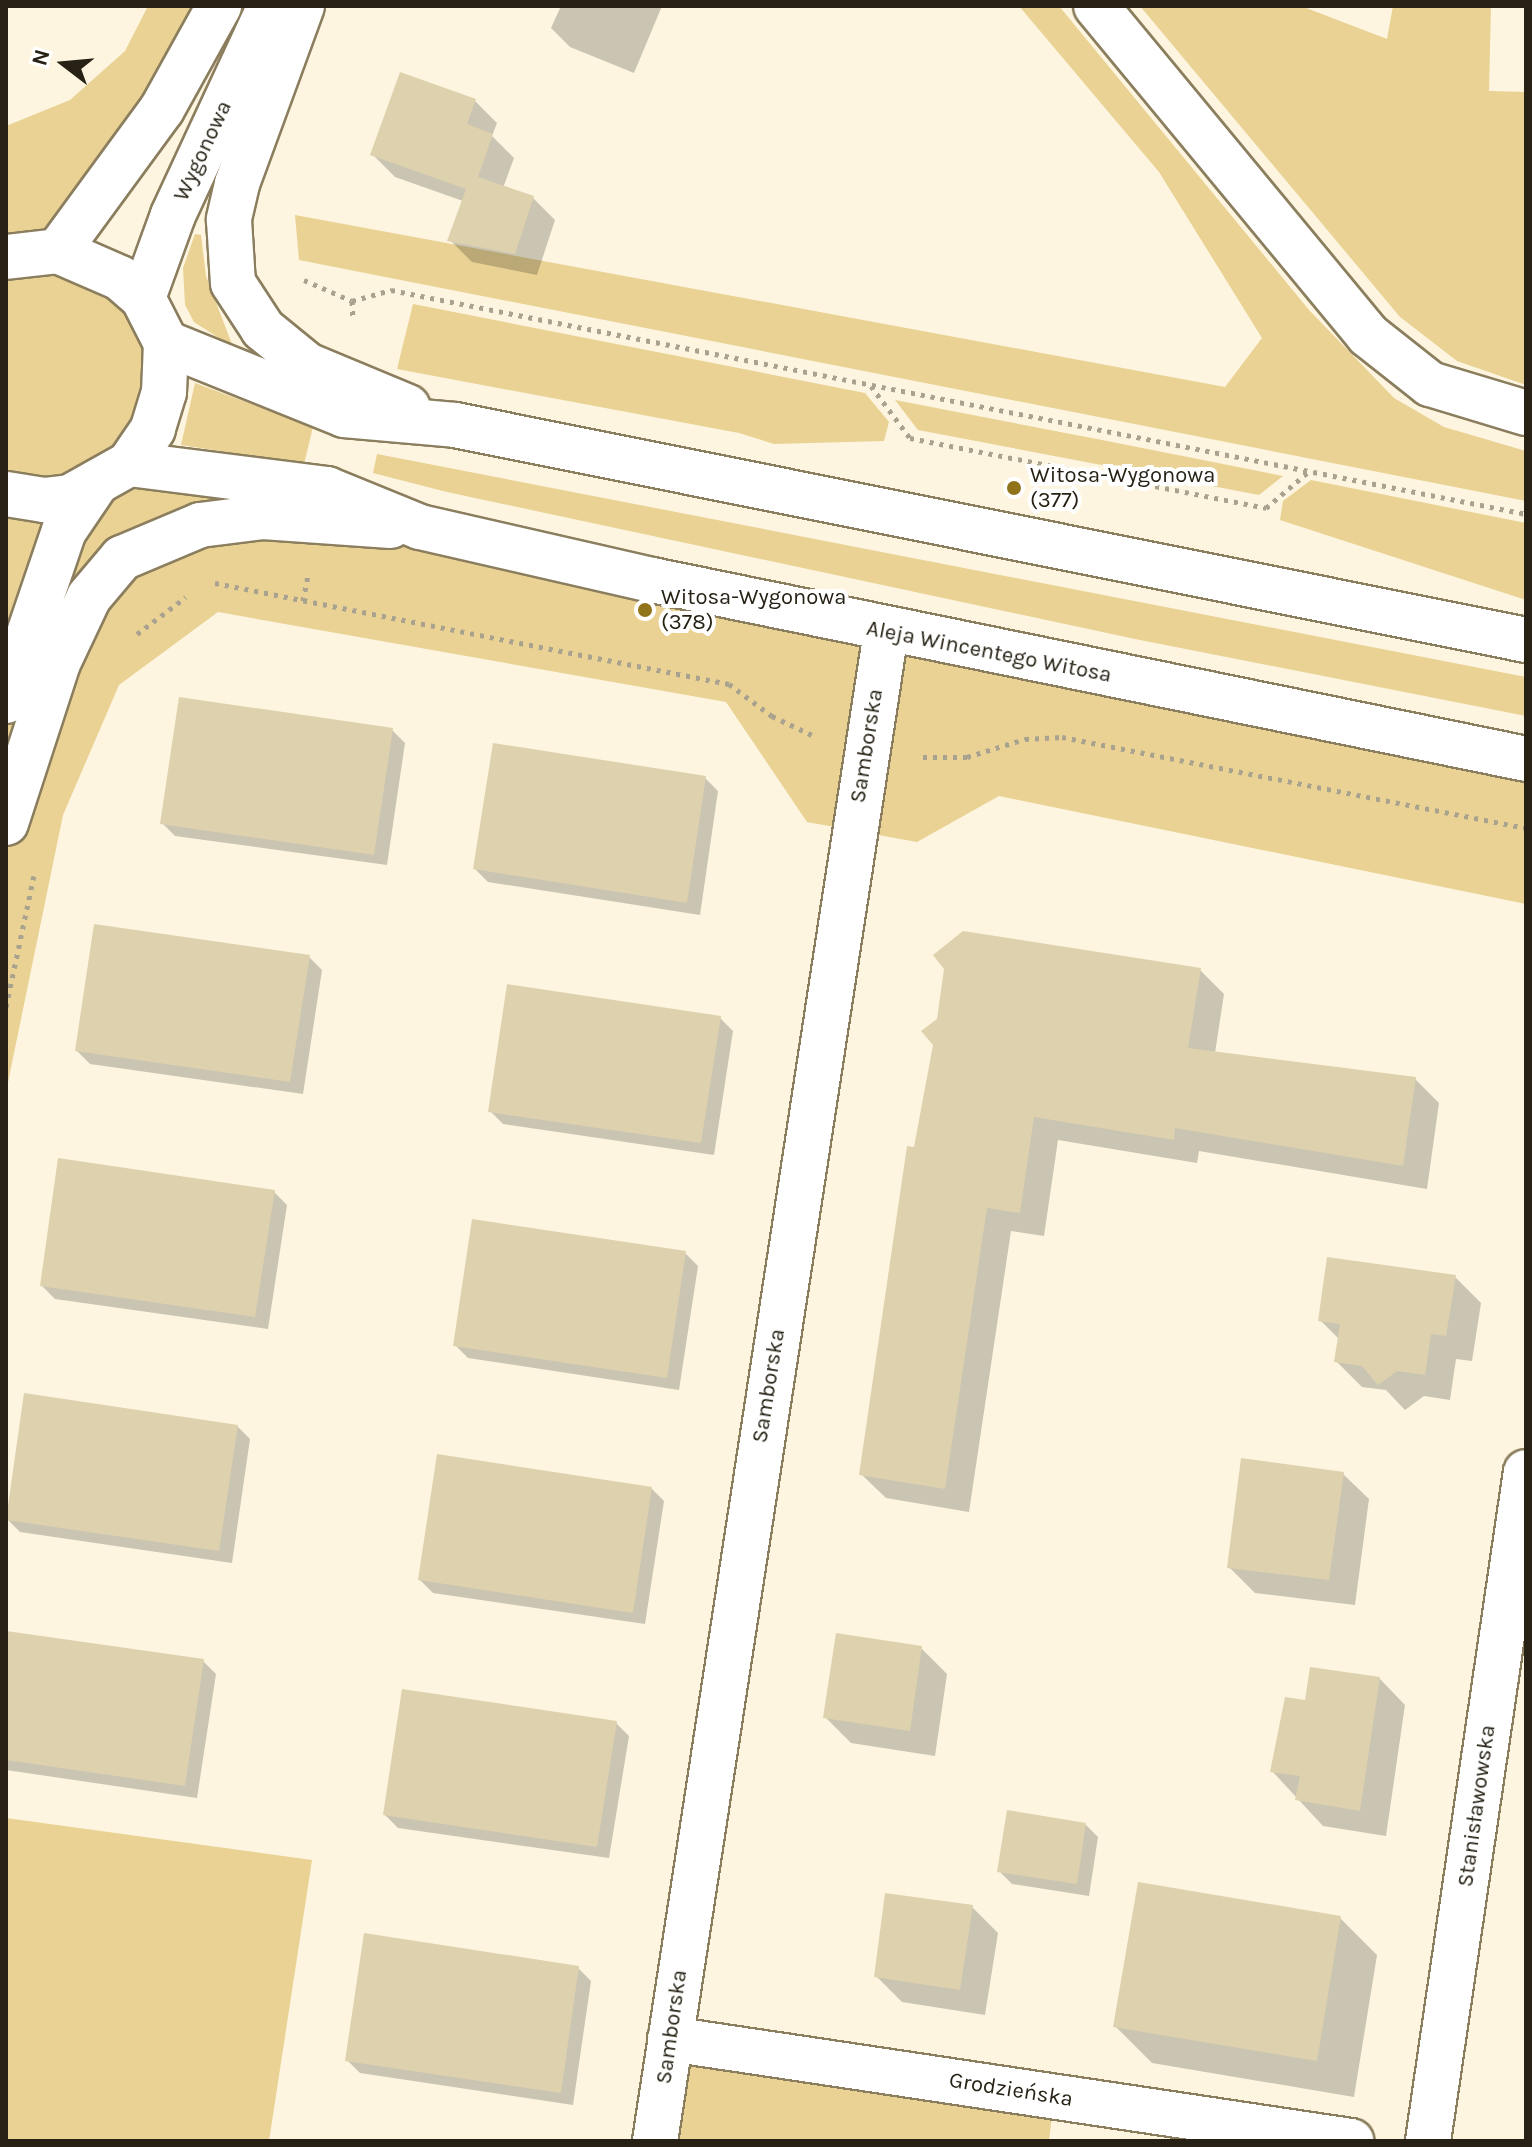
<!DOCTYPE html>
<html>
<head>
<meta charset="utf-8">
<style>
	body { margin:0 }
	#map { position:relative; width:1532px; height:2147px; overflow:hidden; background:#fdf5df; font-family:Karla,sans-serif }
	div>[style] { position:absolute }
	[style*='--x'] { left:calc(var(--x)*1px); top:calc(var(--y)*1px); width:calc(var(--w)*1px); rotate:calc(var(--a)*1deg) }
	.green>* { inset:0; background:#e9d294 }
	.shadow>* { inset:0; background:#0003 }
	.building>* { inset:0; background:#ded1ae }
	.path>* { height:5px; margin-top:-2.5px; transform-origin:0; background:repeating-linear-gradient(90deg,#a9a28f 0 4px,transparent 0 10px) }
	.roads { filter:drop-shadow(2px 0 #8b7e5e) drop-shadow(-2px 0 #8b7e5e) drop-shadow(0 2px #8b7e5e) drop-shadow(0 -2px #8b7e5e) }
	.minor>* { height:44px; margin:-22px; padding:0 22px; transform-origin:22px; border-radius:22px; background:#fff }
	.tertiary>* { height:44px; margin:-22px; padding:0 22px; transform-origin:22px; border-radius:22px; background:#fff }
	.dots>* { width:22px; height:22px; translate:-50% -50%; box-sizing:border-box; border:4px solid #fff; border-radius:50% }
	span { translate:-50% -50%; white-space:nowrap; text-align:center; line-height:1.15; -webkit-text-stroke:8px #fff; paint-order:stroke }
	.street-label { font-size:22px; color:#262114 }
	.poi-label { font-size:22px; color:#262114 }
	.left { translate:0 -50%; text-align:left }
	.frame { position:absolute; inset:0; border:8px solid #262114; pointer-events:none }
	.north { position:absolute; left:24px; top:24px; width:80px; height:80px; -webkit-text-stroke:6px #fff; paint-order:stroke; rotate:286deg; font-size:22px; font-weight:700; line-height:32px; text-align:center; color:#262114 }
	.north::after { content:''; display:block; margin:auto; width:28px; height:36px; background:#262114; clip-path:polygon(50% 0,100% 100%,50% 72%,0 100%) }
</style>
</head>
<body>
<div id="map">
	<div class="green">
		<i style="clip-path:polygon(148px 6px,219px 6px,58px 250px,179px 324px,130px 463px,1526px 759px,1526px 904px,999px 796px,917px 842px,807px 822px,726px 702px,218px 612px,119px 685px,63px 815px,6px 1092px,6px 126px,70px 100px,125px 51px)"></i>
		<i style="clip-path:polygon(1019px 6px,1059px 6px,1309px 310px,1394px 398px,1444px 427px,1526px 451px,1526px 501px,299px 260px,295px 215px,1225px 387px,1262px 338px,1159px 172px)"></i>
		<i style="clip-path:polygon(1140px 6px,1301px 6px,1387px 39px,1393px 6px,1491px 6px,1489px 91px,1526px 92px,1526px 385px,1457px 361px,1400px 317px)"></i>
		<i style="clip-path:polygon(195px 234px,201px 235px,206px 276px,233px 347px,194px 322px,185px 305px,183px 268px)"></i>
		<i style="clip-path:polygon(413px 304px,865px 393px,889px 422px,884px 441px,774px 444px,739px 433px,397px 369px)"></i>
		<i style="clip-path:polygon(195px 383px,313px 427px,304px 464px,181px 445px)"></i>
		<i style="clip-path:polygon(895px 400px,1102px 440px,1283px 476px,1259px 495px,918px 430px)"></i>
		<i style="clip-path:polygon(377px 454px,1526px 677px,1526px 716px,1135px 639px,447px 492px,373px 473px)"></i>
		<i style="clip-path:polygon(1311px 480px,1526px 523px,1526px 600px,1280px 520px,1283px 501px)"></i>
		<i style="clip-path:polygon(6px 1818px,312px 1860px,269px 2141px,6px 2141px)"></i>
		<i style="clip-path:polygon(670px 2039px,1054px 2097px,1049px 2141px,655px 2141px)"></i>
	</div>
	<div class="shadow">
		<i style="clip-path:polygon(561px 6px,662px 6px,634px 73px,570px 47px,551px 28px)"></i>
		<i style="clip-path:polygon(401px 75px,475px 101px,497px 123px,492px 136px,514px 158px,503px 188px,533px 198px,555px 220px,537px 275px,472px 262px,450px 240px,463px 201px,395px 177px,373px 155px)"></i>
		<i style="clip-path:polygon(392px 730px,405px 743px,387px 865px,175px 836px,162px 823px)"></i>
		<i style="clip-path:polygon(705px 778px,718px 791px,700px 915px,488px 882px,475px 869px)"></i>
		<i style="clip-path:polygon(309px 957px,322px 970px,303px 1094px,90px 1064px,77px 1051px)"></i>
		<i style="clip-path:polygon(1200px 970px,1224px 994px,1215px 1053px,1415px 1079px,1439px 1103px,1427px 1189px,1199px 1151px,1197px 1163px,1058px 1140px,1044px 1236px,1011px 1231px,969px 1512px,886px 1498px,861px 1474px,915px 1149px)"></i>
		<i style="clip-path:polygon(720px 1018px,733px 1031px,714px 1155px,503px 1124px,490px 1111px)"></i>
		<i style="clip-path:polygon(274px 1192px,287px 1205px,268px 1329px,55px 1299px,42px 1286px)"></i>
		<i style="clip-path:polygon(685px 1253px,698px 1266px,679px 1390px,468px 1358px,455px 1345px)"></i>
		<i style="clip-path:polygon(1455px 1277px,1481px 1303px,1472px 1361px,1456px 1359px,1450px 1400px,1424px 1396px,1405px 1410px,1386px 1390px,1362px 1387px,1336px 1361px,1340px 1340px,1320px 1320px)"></i>
		<i style="clip-path:polygon(238px 1427px,250px 1439px,232px 1563px,20px 1532px,7px 1519px)"></i>
		<i style="clip-path:polygon(1343px 1474px,1369px 1499px,1355px 1605px,1255px 1593px,1229px 1567px)"></i>
		<i style="clip-path:polygon(651px 1488px,664px 1501px,645px 1624px,433px 1593px,420px 1580px)"></i>
		<i style="clip-path:polygon(6px 1633px,203px 1661px,216px 1674px,197px 1798px,6px 1770px)"></i>
		<i style="clip-path:polygon(921px 1648px,947px 1674px,935px 1756px,851px 1743px,825px 1717px)"></i>
		<i style="clip-path:polygon(1380px 1679px,1405px 1705px,1386px 1836px,1323px 1826px,1272px 1771px,1307px 1703px)"></i>
		<i style="clip-path:polygon(616px 1723px,629px 1736px,609px 1858px,398px 1828px,385px 1815px)"></i>
		<i style="clip-path:polygon(1086px 1825px,1098px 1837px,1089px 1896px,1012px 1884px,999px 1871px)"></i>
		<i style="clip-path:polygon(972px 1907px,998px 1933px,985px 2015px,902px 2002px,876px 1976px)"></i>
		<i style="clip-path:polygon(1340px 1918px,1377px 1955px,1354px 2097px,1152px 2063px,1115px 2026px)"></i>
		<i style="clip-path:polygon(578px 1968px,591px 1981px,573px 2105px,360px 2073px,347px 2060px)"></i>
	</div>
	<div class="building">
		<i style="clip-path:polygon(400px 72px,476px 99px,467px 124px,493px 134px,478px 177px,534px 196px,515px 254px,447px 241px,466px 189px,370px 155px)"></i>
		<i style="clip-path:polygon(179px 697px,393px 728px,374px 855px,160px 824px)"></i>
		<i style="clip-path:polygon(493px 743px,706px 776px,687px 903px,473px 869px)"></i>
		<i style="clip-path:polygon(94px 924px,310px 955px,290px 1082px,75px 1051px)"></i>
		<i style="clip-path:polygon(963px 931px,1201px 968px,1188px 1048px,1416px 1077px,1403px 1166px,1175px 1128px,1174px 1140px,1034px 1117px,1020px 1213px,987px 1208px,945px 1489px,859px 1475px,907px 1146px,914px 1147px,933px 1045px,921px 1031px,937px 1019px,944px 969px,933px 955px)"></i>
		<i style="clip-path:polygon(507px 984px,721px 1016px,701px 1143px,488px 1112px)"></i>
		<i style="clip-path:polygon(58px 1158px,275px 1190px,255px 1317px,40px 1286px)"></i>
		<i style="clip-path:polygon(472px 1219px,686px 1251px,667px 1378px,453px 1346px)"></i>
		<i style="clip-path:polygon(1327px 1257px,1456px 1275px,1446px 1336px,1431px 1334px,1425px 1375px,1397px 1371px,1378px 1385px,1362px 1366px,1334px 1362px,1340px 1324px,1318px 1321px)"></i>
		<i style="clip-path:polygon(24px 1393px,238px 1425px,219px 1551px,6px 1520px)"></i>
		<i style="clip-path:polygon(437px 1454px,652px 1487px,633px 1613px,418px 1580px)"></i>
		<i style="clip-path:polygon(1241px 1458px,1344px 1472px,1329px 1580px,1227px 1568px)"></i>
		<i style="clip-path:polygon(6px 1631px,204px 1659px,185px 1786px,6px 1760px)"></i>
		<i style="clip-path:polygon(836px 1633px,922px 1646px,910px 1731px,823px 1718px)"></i>
		<i style="clip-path:polygon(1310px 1667px,1380px 1677px,1360px 1811px,1295px 1800px,1300px 1776px,1270px 1772px,1285px 1697px,1305px 1700px)"></i>
		<i style="clip-path:polygon(402px 1689px,617px 1721px,597px 1847px,383px 1815px)"></i>
		<i style="clip-path:polygon(1007px 1810px,1086px 1823px,1077px 1884px,997px 1872px)"></i>
		<i style="clip-path:polygon(1138px 1882px,1341px 1916px,1317px 2061px,1113px 2027px)"></i>
		<i style="clip-path:polygon(885px 1893px,973px 1905px,960px 1990px,874px 1977px)"></i>
		<i style="clip-path:polygon(364px 1933px,579px 1966px,561px 2093px,345px 2061px)"></i>
	</div>
	<div class="path">
		<i style="--x:304;--y:280;--w:52;--a:23.6"></i>
		<i style="--x:352;--y:301;--w:41;--a:-15.8"></i>
		<i style="--x:391;--y:290;--w:1157;--a:11.16"></i>
		<i style="--x:352;--y:301;--w:19;--a:87"></i>
		<i style="--x:871;--y:386;--w:65;--a:53.1"></i>
		<i style="--x:910;--y:438;--w:363;--a:11.1"></i>
		<i style="--x:1266;--y:508;--w:54;--a:-40.5"></i>
		<i style="--x:215;--y:583;--w:524;--a:11.12"></i>
		<i style="--x:729;--y:684;--w:54;--a:36.7"></i>
		<i style="--x:772;--y:716;--w:44;--a:25.4"></i>
		<i style="--x:303;--y:601;--w:25;--a:-79"></i>
		<i style="--x:137;--y:634;--w:61;--a:-37.1"></i>
		<i style="--x:923;--y:757;--w:44;--a:0"></i>
		<i style="--x:967;--y:757;--w:61;--a:-17.2"></i>
		<i style="--x:1025;--y:739;--w:37;--a:-3"></i>
		<i style="--x:1062;--y:737;--w:473;--a:11.1"></i>
		<i style="--x:6;--y:1007;--w:139;--a:-78"></i>
	</div>
	<div class="roads">
		<div class="minor">
			<i style="--x:1096;--y:6;--w:427;--a:50.4"></i>
			<i style="--x:1368;--y:335;--w:79;--a:38.3"></i>
			<i style="--x:1430;--y:384;--w:100;--a:16.8"></i>
			<i style="--x:670;--y:2039;--w:689;--a:8.52"></i>
			<i style="--x:655;--y:2141;--w:1527;--a:-81.3"></i>
			<i style="--x:1428;--y:2141;--w:676;--a:-81.67"></i>
		</div>
		<div class="tertiary">
			<i style="--x:302;--y:6;--w:189;--a:110.1"></i>
			<i style="--x:237;--y:184;--w:37;--a:103"></i>
			<i style="--x:229;--y:220;--w:63;--a:86.4"></i>
			<i style="--x:233;--y:283;--w:55;--a:56.9"></i>
			<i style="--x:263;--y:329;--w:57;--a:39.3"></i>
			<i style="--x:307;--y:365;--w:109;--a:22.6"></i>
			<i style="--x:58;--y:251;--w:176;--a:-53.8"></i>
			<i style="--x:162;--y:109;--w:118;--a:-61"></i>
			<i style="--x:6;--y:257;--w:52;--a:-6.6"></i>
			<i style="--x:58;--y:251;--w:68;--a:23.5"></i>
			<i style="--x:120;--y:278;--w:30;--a:41"></i>
			<i style="--x:143;--y:298;--w:51;--a:62.9"></i>
			<i style="--x:166;--y:343;--w:49;--a:92.3"></i>
			<i style="--x:164;--y:392;--w:39;--a:107"></i>
			<i style="--x:153;--y:429;--w:42;--a:124.4"></i>
			<i style="--x:129;--y:464;--w:68;--a:150.8"></i>
			<i style="--x:70;--y:497;--w:26;--a:173"></i>
			<i style="--x:44;--y:500;--w:38;--a:-171"></i>
			<i style="--x:143;--y:298;--w:88;--a:-70.1"></i>
			<i style="--x:173;--y:215;--w:230;--a:-65.1"></i>
			<i style="--x:166;--y:343;--w:192;--a:22"></i>
			<i style="--x:344;--y:415;--w:111;--a:5.1"></i>
			<i style="--x:455;--y:425;--w:1092;--a:11.35"></i>
			<i style="--x:129;--y:464;--w:200;--a:7.2"></i>
			<i style="--x:327;--y:489;--w:100;--a:22.2"></i>
			<i style="--x:420;--y:527;--w:238;--a:12.9"></i>
			<i style="--x:652;--y:580;--w:892;--a:11.57"></i>
			<i style="--x:6;--y:701;--w:180;--a:-71.2"></i>
			<i style="--x:64;--y:531;--w:59;--a:-56"></i>
			<i style="--x:6;--y:823;--w:168;--a:-72"></i>
			<i style="--x:58;--y:663;--w:73;--a:-64.8"></i>
			<i style="--x:89;--y:597;--w:51;--a:-49.8"></i>
			<i style="--x:122;--y:558;--w:85;--a:-22.9"></i>
			<i style="--x:200;--y:525;--w:64;--a:-7.2"></i>
			<i style="--x:263;--y:517;--w:128;--a:4"></i>
		</div>
	</div>
	<div class="dots">
		<i style="left:1014px;top:488px;background:#91741a"></i>
		<i style="left:645px;top:610px;background:#91741a"></i>
	</div>
	<div class="street-label">
		<span style="left:203px;top:151px;rotate:-65deg">Wygonowa</span>
		<span style="left:989px;top:652px;rotate:11deg">Aleja Wincentego Witosa</span>
		<span style="left:867px;top:746px;rotate:-81deg">Samborska</span>
		<span style="left:769px;top:1386px;rotate:-81deg">Samborska</span>
		<span style="left:1477px;top:1806px;rotate:-82deg">Stanisławowska</span>
		<span style="left:672px;top:2027px;rotate:-82deg">Samborska</span>
		<span style="left:1011px;top:2090px;rotate:9deg">Grodzieńska</span>
	</div>
	<div class="poi-label">
		<span class="left" style="left:1030px;top:488px">Witosa-Wygonowa<br>(377)</span>
		<span class="left" style="left:661px;top:610px">Witosa-Wygonowa<br>(378)</span>
	</div>
	<div class="frame"></div>
	<div class="north">N</div>
</div>
</body>
</html>
